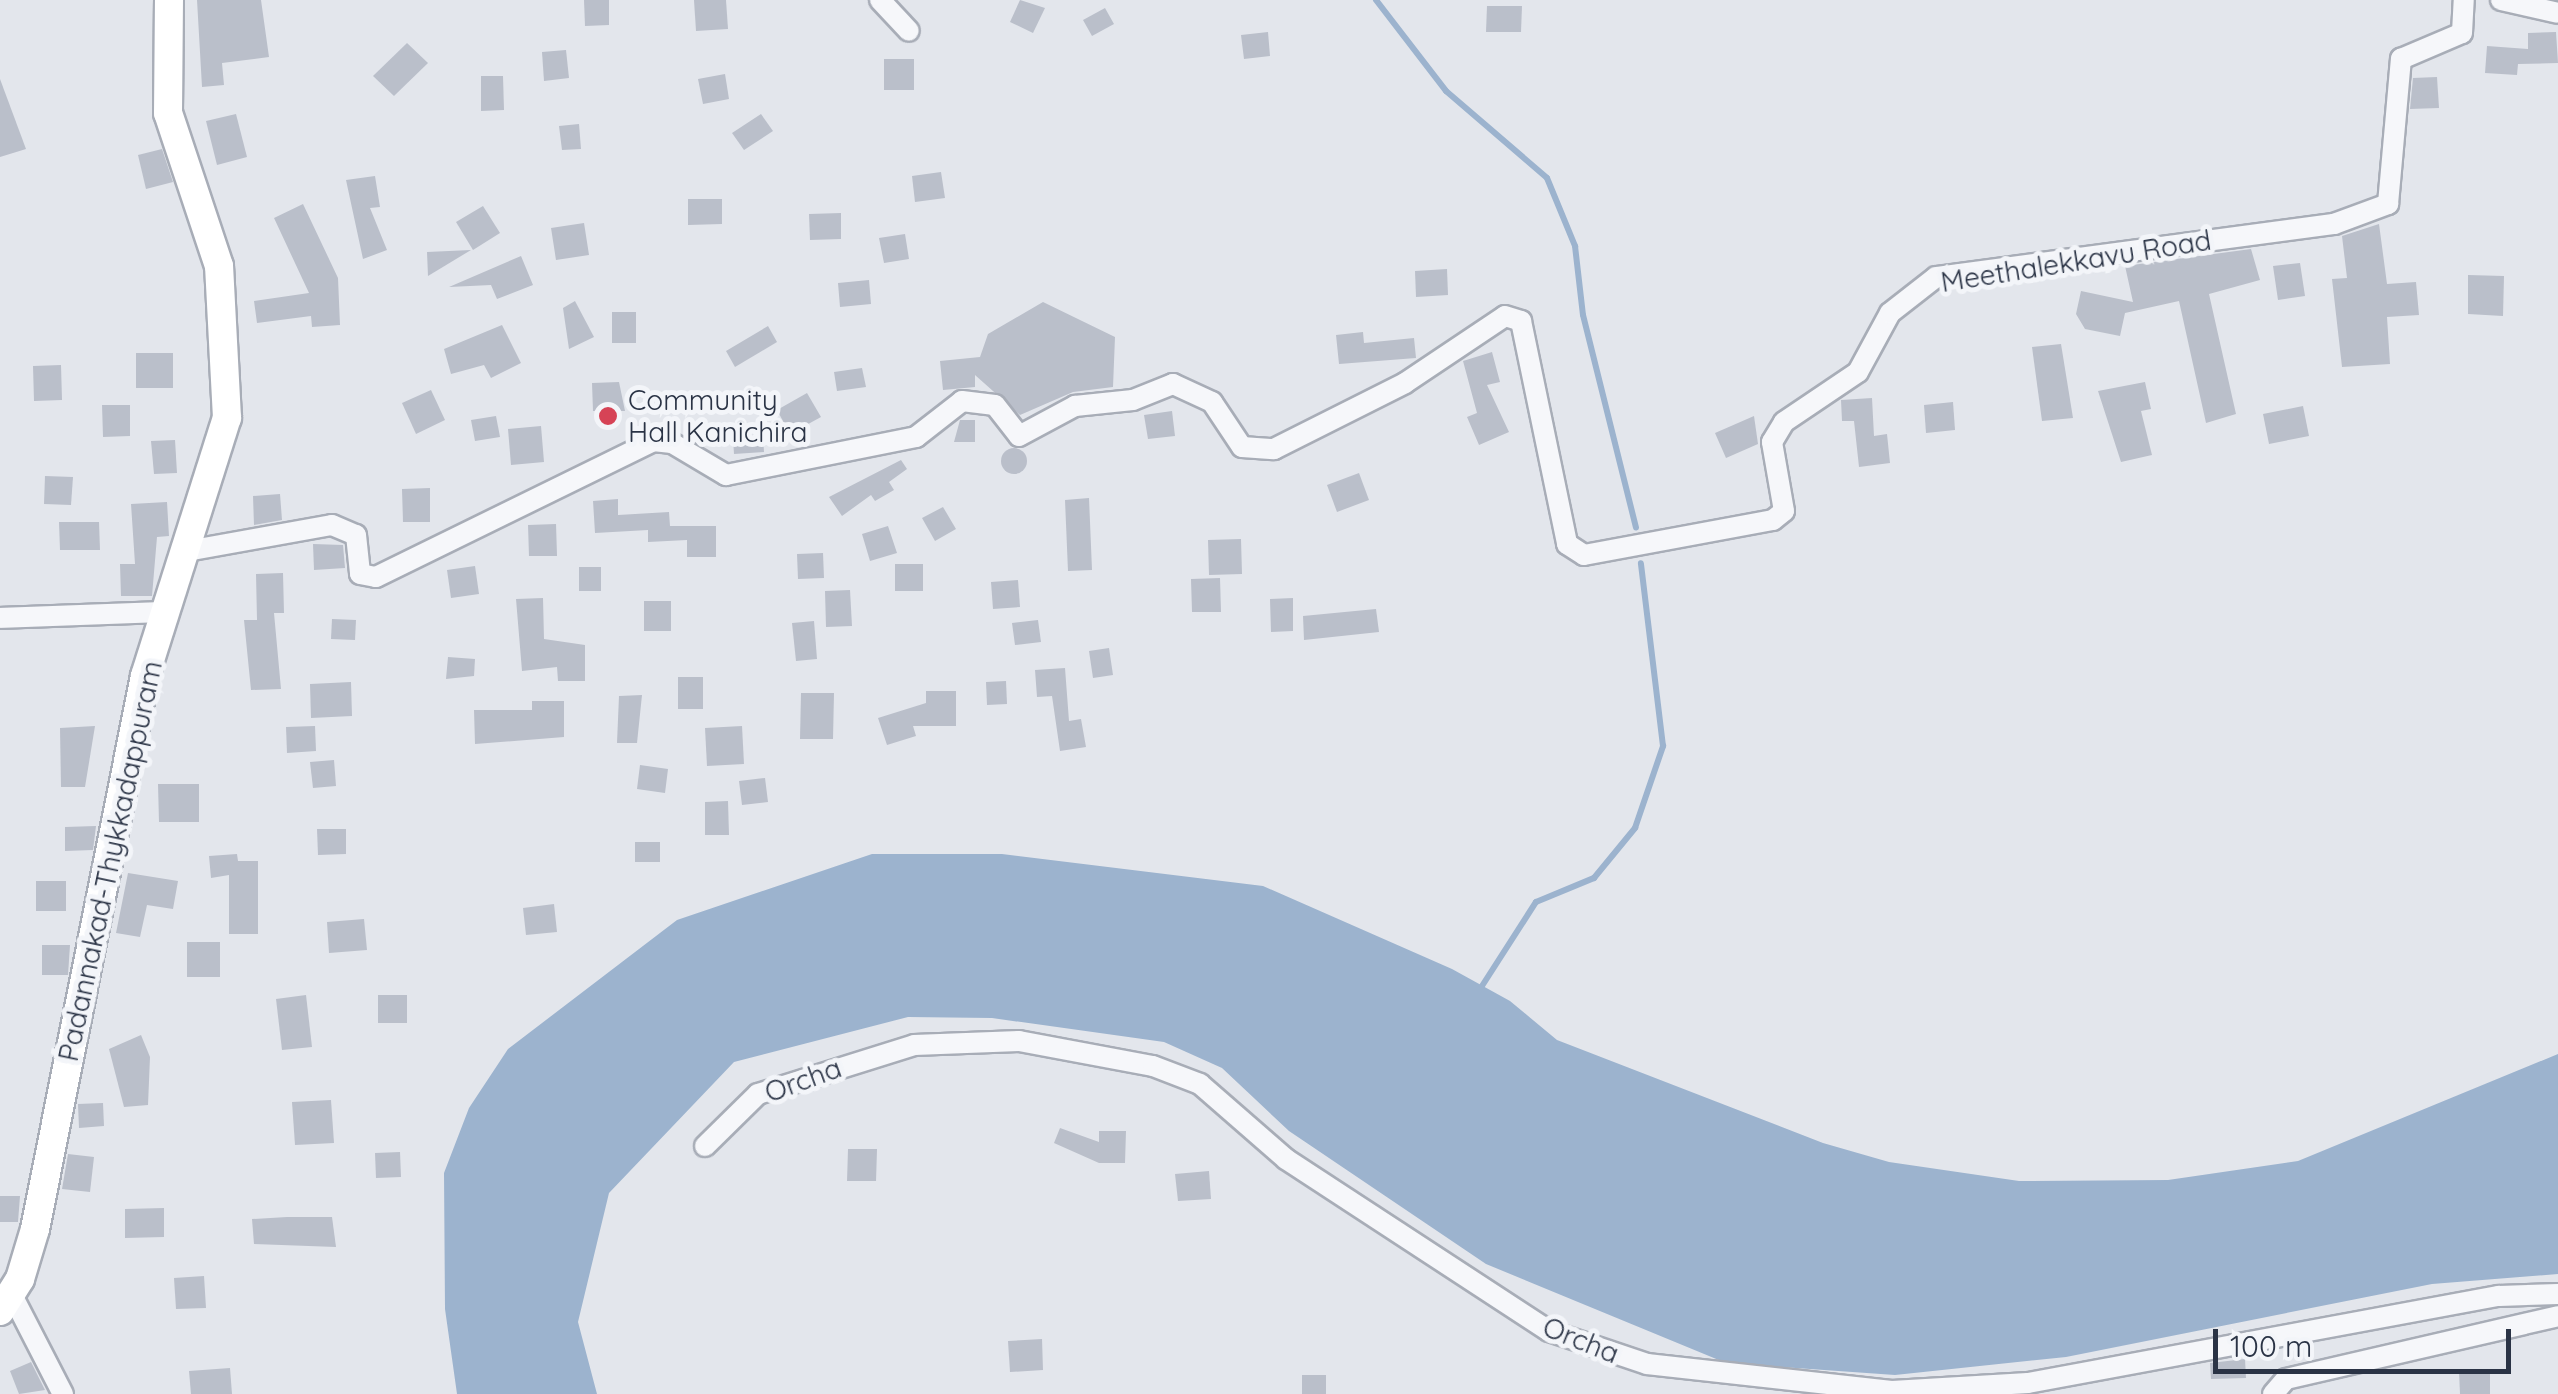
<!DOCTYPE html>
<html>
<head>
<meta charset="utf-8">
<style>
	body { margin:0 }
	#map { position:relative; width:2558px; height:1394px; overflow:hidden; background:#e3e6ec; font-family:Quicksand,sans-serif }
	div>[style] { position:absolute }
	[style*='--x'] { left:calc(var(--x)*1px); top:calc(var(--y)*1px); width:calc(var(--w)*1px); rotate:calc(var(--a)*1deg) }
	.water>* { inset:0; background:#9cb3ce }
	.stream>* { height:6px; margin:-3px; padding:0 3px; transform-origin:3px; border-radius:3px; background:#9cb3ce }
	.building>* { inset:0; background:#babfca }
	.round { border-radius:50% }
	.roads { filter:drop-shadow(2px 0 #a8adb7) drop-shadow(-2px 0 #a8adb7) drop-shadow(0 2px #a8adb7) drop-shadow(0 -2px #a8adb7) }
	.minor>* { height:20px; margin:-10px; padding:0 10px; transform-origin:10px; border-radius:10px; background:#f6f7fa }
	.secondary>* { height:28px; margin:-14px; padding:0 14px; transform-origin:14px; border-radius:14px; background:#fff }
	.dots>* { width:28px; height:28px; translate:-50% -50%; box-sizing:border-box; border:5px solid #f3f5f9; border-radius:50% }
	span { translate:-50% -50%; white-space:nowrap; text-align:center; line-height:1.15; -webkit-text-stroke:10px #f3f5f9; paint-order:stroke }
	.street-label { font-size:28px; color:#2a3345 }
	.poi-label { font-size:28px; color:#2a3345 }
	.left { translate:0 -50%; text-align:left }
	.scale { position:absolute; left:2213px; top:1329px; width:298px; height:45px; box-sizing:border-box; border:5px solid #2a3345; border-top:0; padding-left:12px; font-size:30px; line-height:35px; white-space:nowrap; color:#2a3345; -webkit-text-stroke:8px #f3f5f9; paint-order:stroke }
</style>
</head>
<body>
<div id="map">
	<div class="water">
		<i style="clip-path:polygon(872px 854px,1002px 854px,1263px 886px,1452px 969px,1510px 1001px,1557px 1040px,1823px 1143px,1889px 1162px,2019px 1181px,2168px 1180px,2298px 1161px,2558px 1054px,2558px 1274px,2432px 1284px,2066px 1357px,1895px 1375px,1726px 1363px,1486px 1264px,1289px 1131px,1222px 1068px,1164px 1042px,992px 1018px,908px 1017px,734px 1062px,609px 1193px,578px 1322px,597px 1394px,457px 1394px,445px 1309px,444px 1173px,469px 1108px,508px 1049px,677px 920px)"></i>
	</div>
	<div class="stream">
		<i style="--x:1376;--y:0;--w:115;--a:52.4"></i>
		<i style="--x:1446;--y:91;--w:133;--a:40.7"></i>
		<i style="--x:1547;--y:178;--w:74;--a:67.6"></i>
		<i style="--x:1575;--y:246;--w:69;--a:83.4"></i>
		<i style="--x:1583;--y:315;--w:219;--a:76"></i>
		<i style="--x:1482;--y:986;--w:100;--a:-57.3"></i>
		<i style="--x:1536;--y:902;--w:63;--a:-22.5"></i>
		<i style="--x:1594;--y:878;--w:65;--a:-50.6"></i>
		<i style="--x:1635;--y:828;--w:87;--a:-71.1"></i>
		<i style="--x:1663;--y:746;--w:184;--a:-96.9"></i>
	</div>
	<div class="building">
		<i style="clip-path:polygon(197px 0,261px 0,269px 57px,222px 63px,224px 85px,202px 87px)"></i>
		<i style="clip-path:polygon(584px 0,609px 0,609px 25px,585px 26px)"></i>
		<i style="clip-path:polygon(694px 0,726px 0,728px 29px,696px 31px)"></i>
		<i style="clip-path:polygon(1020px 0,1045px 8px,1033px 33px,1010px 22px)"></i>
		<i style="clip-path:polygon(1487px 6px,1522px 6px,1521px 32px,1486px 32px)"></i>
		<i style="clip-path:polygon(1105px 8px,1114px 24px,1092px 36px,1083px 20px)"></i>
		<i style="clip-path:polygon(1268px 32px,1270px 56px,1244px 59px,1241px 35px)"></i>
		<i style="clip-path:polygon(2556px 32px,2558px 63px,2518px 64px,2517px 75px,2485px 73px,2487px 46px,2528px 49px,2528px 33px)"></i>
		<i style="clip-path:polygon(407px 43px,428px 63px,394px 96px,373px 76px)"></i>
		<i style="clip-path:polygon(566px 50px,569px 78px,544px 81px,542px 52px)"></i>
		<i style="clip-path:polygon(884px 59px,914px 59px,914px 90px,884px 90px)"></i>
		<i style="clip-path:polygon(725px 74px,729px 99px,703px 104px,698px 79px)"></i>
		<i style="clip-path:polygon(481px 76px,503px 76px,504px 110px,481px 111px)"></i>
		<i style="clip-path:polygon(2437px 77px,2439px 108px,2410px 109px,2413px 78px)"></i>
		<i style="clip-path:polygon(0 79px,26px 149px,0 157px)"></i>
		<i style="clip-path:polygon(236px 114px,247px 157px,217px 165px,206px 121px)"></i>
		<i style="clip-path:polygon(761px 114px,773px 131px,744px 150px,732px 133px)"></i>
		<i style="clip-path:polygon(579px 124px,581px 149px,562px 150px,559px 126px)"></i>
		<i style="clip-path:polygon(162px 149px,173px 182px,146px 189px,138px 155px)"></i>
		<i style="clip-path:polygon(941px 172px,945px 198px,915px 202px,912px 176px)"></i>
		<i style="clip-path:polygon(375px 176px,380px 207px,370px 208px,387px 250px,363px 259px,346px 180px)"></i>
		<i style="clip-path:polygon(688px 199px,722px 199px,722px 224px,688px 225px)"></i>
		<i style="clip-path:polygon(303px 204px,338px 278px,340px 325px,312px 327px,311px 316px,257px 323px,254px 301px,309px 293px,274px 218px)"></i>
		<i style="clip-path:polygon(483px 206px,500px 233px,473px 250px,456px 222px)"></i>
		<i style="clip-path:polygon(841px 213px,841px 239px,810px 240px,809px 214px)"></i>
		<i style="clip-path:polygon(584px 223px,589px 255px,556px 260px,551px 228px)"></i>
		<i style="clip-path:polygon(2379px 224px,2387px 284px,2416px 282px,2419px 315px,2387px 317px,2390px 364px,2342px 367px,2332px 279px,2347px 278px,2342px 236px)"></i>
		<i style="clip-path:polygon(905px 234px,909px 259px,884px 263px,879px 238px)"></i>
		<i style="clip-path:polygon(2251px 249px,2260px 280px,2209px 294px,2236px 414px,2206px 423px,2179px 301px,2125px 313px,2120px 336px,2085px 329px,2076px 314px,2081px 291px,2133px 302px,2125px 266px)"></i>
		<i style="clip-path:polygon(471px 250px,428px 276px,427px 252px)"></i>
		<i style="clip-path:polygon(521px 256px,533px 285px,497px 299px,491px 285px,449px 287px)"></i>
		<i style="clip-path:polygon(2300px 263px,2305px 296px,2278px 300px,2273px 266px)"></i>
		<i style="clip-path:polygon(1447px 269px,1448px 295px,1416px 297px,1415px 271px)"></i>
		<i style="clip-path:polygon(2468px 275px,2504px 276px,2503px 316px,2468px 314px)"></i>
		<i style="clip-path:polygon(869px 280px,871px 304px,840px 307px,838px 283px)"></i>
		<i style="clip-path:polygon(575px 301px,594px 337px,569px 349px,563px 308px)"></i>
		<i style="clip-path:polygon(1043px 302px,1115px 337px,1113px 387px,1073px 392px,1020px 415px,975px 375px,975px 387px,943px 390px,940px 361px,980px 357px,988px 334px)"></i>
		<i style="clip-path:polygon(612px 312px,636px 312px,636px 343px,612px 343px)"></i>
		<i style="clip-path:polygon(502px 325px,521px 363px,491px 378px,484px 365px,451px 374px,444px 349px)"></i>
		<i style="clip-path:polygon(768px 326px,777px 342px,735px 367px,726px 351px)"></i>
		<i style="clip-path:polygon(1363px 332px,1364px 343px,1414px 338px,1416px 358px,1339px 364px,1336px 335px)"></i>
		<i style="clip-path:polygon(2061px 344px,2073px 418px,2042px 421px,2032px 347px)"></i>
		<i style="clip-path:polygon(1492px 352px,1500px 382px,1487px 385px,1509px 432px,1479px 445px,1467px 417px,1477px 413px,1463px 361px)"></i>
		<i style="clip-path:polygon(136px 353px,173px 353px,173px 388px,136px 388px)"></i>
		<i style="clip-path:polygon(61px 365px,62px 400px,34px 401px,33px 366px)"></i>
		<i style="clip-path:polygon(862px 368px,866px 387px,837px 391px,834px 372px)"></i>
		<i style="clip-path:polygon(619px 382px,625px 411px,593px 411px,592px 383px)"></i>
		<i style="clip-path:polygon(2145px 382px,2151px 409px,2141px 411px,2152px 455px,2121px 462px,2098px 391px)"></i>
		<i style="clip-path:polygon(431px 390px,445px 420px,416px 434px,402px 403px)"></i>
		<i style="clip-path:polygon(807px 393px,821px 417px,790px 434px,777px 410px)"></i>
		<i style="clip-path:polygon(1872px 398px,1874px 436px,1887px 434px,1890px 463px,1859px 467px,1854px 421px,1842px 421px,1841px 400px)"></i>
		<i style="clip-path:polygon(1953px 402px,1955px 430px,1926px 433px,1924px 405px)"></i>
		<i style="clip-path:polygon(102px 405px,130px 405px,130px 436px,103px 437px)"></i>
		<i style="clip-path:polygon(2303px 406px,2309px 436px,2269px 444px,2263px 414px)"></i>
		<i style="clip-path:polygon(1172px 411px,1175px 436px,1148px 439px,1144px 415px)"></i>
		<i style="clip-path:polygon(496px 416px,500px 437px,475px 441px,471px 420px)"></i>
		<i style="clip-path:polygon(1754px 416px,1758px 444px,1726px 458px,1715px 433px)"></i>
		<i style="clip-path:polygon(960px 420px,975px 420px,975px 442px,954px 442px)"></i>
		<i style="clip-path:polygon(541px 426px,544px 462px,511px 465px,508px 429px)"></i>
		<i style="clip-path:polygon(763px 436px,764px 452px,734px 454px,733px 437px)"></i>
		<i style="clip-path:polygon(175px 440px,177px 473px,154px 474px,151px 441px)"></i>
		<i class="round" style="left:1001px;top:448px;width:26px;height:26px"></i>
		<i style="clip-path:polygon(901px 460px,907px 469px,889px 482px,894px 490px,875px 501px,871px 495px,842px 516px,829px 497px)"></i>
		<i style="clip-path:polygon(1359px 473px,1369px 500px,1337px 512px,1327px 485px)"></i>
		<i style="clip-path:polygon(45px 476px,73px 477px,71px 505px,44px 504px)"></i>
		<i style="clip-path:polygon(430px 488px,430px 522px,403px 522px,402px 489px)"></i>
		<i style="clip-path:polygon(280px 494px,282px 520px,254px 525px,253px 496px)"></i>
		<i style="clip-path:polygon(1089px 498px,1092px 570px,1068px 571px,1065px 500px)"></i>
		<i style="clip-path:polygon(618px 499px,618px 515px,669px 512px,670px 526px,716px 526px,716px 557px,687px 557px,687px 540px,648px 542px,648px 530px,595px 533px,593px 501px)"></i>
		<i style="clip-path:polygon(167px 502px,169px 536px,157px 537px,152px 596px,121px 596px,120px 564px,135px 564px,131px 504px)"></i>
		<i style="clip-path:polygon(943px 507px,956px 529px,935px 541px,922px 518px)"></i>
		<i style="clip-path:polygon(59px 522px,99px 522px,100px 550px,60px 550px)"></i>
		<i style="clip-path:polygon(556px 524px,557px 556px,529px 556px,528px 525px)"></i>
		<i style="clip-path:polygon(888px 526px,897px 553px,870px 561px,862px 534px)"></i>
		<i style="clip-path:polygon(1241px 539px,1242px 574px,1209px 575px,1208px 540px)"></i>
		<i style="clip-path:polygon(313px 544px,343px 545px,345px 568px,314px 570px)"></i>
		<i style="clip-path:polygon(823px 553px,824px 578px,798px 579px,797px 554px)"></i>
		<i style="clip-path:polygon(895px 564px,923px 564px,923px 591px,895px 591px)"></i>
		<i style="clip-path:polygon(475px 566px,479px 594px,451px 598px,447px 570px)"></i>
		<i style="clip-path:polygon(579px 567px,601px 567px,601px 591px,579px 591px)"></i>
		<i style="clip-path:polygon(283px 573px,284px 613px,274px 613px,281px 689px,251px 690px,244px 620px,257px 620px,256px 574px)"></i>
		<i style="clip-path:polygon(1220px 578px,1221px 612px,1192px 612px,1191px 579px)"></i>
		<i style="clip-path:polygon(1018px 580px,1020px 607px,993px 609px,991px 582px)"></i>
		<i style="clip-path:polygon(850px 590px,852px 626px,826px 627px,825px 591px)"></i>
		<i style="clip-path:polygon(543px 598px,544px 639px,585px 645px,585px 681px,558px 681px,557px 667px,522px 671px,516px 599px)"></i>
		<i style="clip-path:polygon(1293px 598px,1293px 631px,1271px 632px,1270px 599px)"></i>
		<i style="clip-path:polygon(644px 601px,671px 601px,671px 631px,644px 631px)"></i>
		<i style="clip-path:polygon(1376px 609px,1379px 632px,1304px 640px,1303px 616px)"></i>
		<i style="clip-path:polygon(332px 619px,356px 620px,355px 640px,331px 639px)"></i>
		<i style="clip-path:polygon(1038px 620px,1041px 642px,1015px 645px,1012px 623px)"></i>
		<i style="clip-path:polygon(814px 621px,817px 659px,796px 661px,792px 623px)"></i>
		<i style="clip-path:polygon(1109px 648px,1113px 675px,1093px 678px,1089px 651px)"></i>
		<i style="clip-path:polygon(448px 657px,475px 659px,474px 676px,446px 679px)"></i>
		<i style="clip-path:polygon(1065px 668px,1069px 721px,1081px 719px,1086px 747px,1060px 751px,1052px 696px,1037px 697px,1035px 670px)"></i>
		<i style="clip-path:polygon(678px 677px,703px 677px,703px 709px,678px 709px)"></i>
		<i style="clip-path:polygon(1006px 681px,1007px 704px,987px 705px,986px 682px)"></i>
		<i style="clip-path:polygon(351px 682px,352px 716px,311px 718px,310px 684px)"></i>
		<i style="clip-path:polygon(926px 691px,956px 691px,956px 726px,913px 726px,916px 736px,887px 745px,878px 718px,926px 703px)"></i>
		<i style="clip-path:polygon(801px 693px,834px 693px,833px 739px,800px 739px)"></i>
		<i style="clip-path:polygon(642px 695px,637px 743px,617px 743px,619px 696px)"></i>
		<i style="clip-path:polygon(532px 701px,564px 701px,564px 737px,475px 744px,474px 710px,532px 710px)"></i>
		<i style="clip-path:polygon(95px 726px,85px 787px,61px 787px,60px 728px)"></i>
		<i style="clip-path:polygon(315px 726px,316px 751px,287px 753px,286px 727px)"></i>
		<i style="clip-path:polygon(742px 726px,744px 764px,707px 766px,705px 728px)"></i>
		<i style="clip-path:polygon(334px 760px,336px 786px,313px 788px,310px 762px)"></i>
		<i style="clip-path:polygon(640px 765px,668px 769px,665px 793px,637px 789px)"></i>
		<i style="clip-path:polygon(765px 778px,768px 802px,742px 805px,739px 781px)"></i>
		<i style="clip-path:polygon(158px 784px,199px 784px,199px 822px,159px 822px)"></i>
		<i style="clip-path:polygon(728px 801px,729px 835px,705px 835px,705px 802px)"></i>
		<i style="clip-path:polygon(96px 826px,93px 850px,65px 851px,65px 827px)"></i>
		<i style="clip-path:polygon(317px 829px,346px 829px,346px 854px,318px 855px)"></i>
		<i style="clip-path:polygon(635px 842px,660px 842px,660px 862px,635px 862px)"></i>
		<i style="clip-path:polygon(237px 854px,238px 861px,258px 861px,258px 934px,229px 934px,229px 875px,211px 878px,209px 856px)"></i>
		<i style="clip-path:polygon(128px 873px,178px 881px,173px 909px,147px 905px,140px 937px,116px 933px)"></i>
		<i style="clip-path:polygon(36px 881px,66px 881px,66px 911px,36px 911px)"></i>
		<i style="clip-path:polygon(554px 904px,557px 932px,526px 935px,523px 908px)"></i>
		<i style="clip-path:polygon(364px 919px,367px 950px,329px 953px,327px 922px)"></i>
		<i style="clip-path:polygon(187px 942px,220px 942px,220px 977px,187px 977px)"></i>
		<i style="clip-path:polygon(42px 945px,70px 945px,68px 975px,42px 975px)"></i>
		<i style="clip-path:polygon(306px 995px,312px 1047px,282px 1050px,276px 999px)"></i>
		<i style="clip-path:polygon(378px 995px,407px 995px,407px 1023px,378px 1023px)"></i>
		<i style="clip-path:polygon(141px 1035px,150px 1057px,148px 1105px,124px 1107px,109px 1049px)"></i>
		<i style="clip-path:polygon(331px 1100px,334px 1143px,295px 1145px,292px 1102px)"></i>
		<i style="clip-path:polygon(103px 1103px,104px 1126px,79px 1128px,78px 1104px)"></i>
		<i style="clip-path:polygon(1060px 1128px,1099px 1142px,1099px 1131px,1126px 1131px,1125px 1163px,1099px 1163px,1054px 1143px)"></i>
		<i style="clip-path:polygon(848px 1149px,877px 1149px,876px 1181px,847px 1181px)"></i>
		<i style="clip-path:polygon(400px 1152px,401px 1177px,376px 1178px,375px 1153px)"></i>
		<i style="clip-path:polygon(68px 1154px,94px 1157px,90px 1192px,62px 1189px)"></i>
		<i style="clip-path:polygon(1209px 1171px,1211px 1199px,1178px 1201px,1175px 1174px)"></i>
		<i style="clip-path:polygon(0 1196px,20px 1196px,18px 1222px,0 1222px)"></i>
		<i style="clip-path:polygon(164px 1208px,164px 1237px,125px 1238px,125px 1209px)"></i>
		<i style="clip-path:polygon(287px 1217px,332px 1217px,336px 1247px,254px 1244px,252px 1219px)"></i>
		<i style="clip-path:polygon(204px 1276px,206px 1308px,176px 1309px,174px 1278px)"></i>
		<i style="clip-path:polygon(1042px 1339px,1043px 1370px,1010px 1372px,1008px 1341px)"></i>
		<i style="clip-path:polygon(2245px 1359px,2246px 1378px,2211px 1379px,2210px 1363px)"></i>
		<i style="clip-path:polygon(31px 1362px,45px 1390px,19px 1394px,10px 1371px)"></i>
		<i style="clip-path:polygon(230px 1368px,232px 1394px,191px 1394px,189px 1371px)"></i>
		<i style="clip-path:polygon(2459px 1371px,2490px 1371px,2490px 1394px,2460px 1394px)"></i>
		<i style="clip-path:polygon(1302px 1375px,1326px 1375px,1326px 1394px,1302px 1394px)"></i>
	</div>
	<div class="roads">
		<div class="minor">
			<i style="--x:880;--y:0;--w:42;--a:46.9"></i>
			<i style="--x:2501;--y:0;--w:58;--a:12.8"></i>
			<i style="--x:187;--y:551;--w:147;--a:-10.2"></i>
			<i style="--x:332;--y:525;--w:26;--a:23"></i>
			<i style="--x:356;--y:535;--w:39;--a:84"></i>
			<i style="--x:360;--y:574;--w:16;--a:11"></i>
			<i style="--x:376;--y:577;--w:309;--a:-26.1"></i>
			<i style="--x:653;--y:441;--w:19;--a:6"></i>
			<i style="--x:672;--y:443;--w:63;--a:30.7"></i>
			<i style="--x:726;--y:475;--w:194;--a:-11.3"></i>
			<i style="--x:916;--y:437;--w:58;--a:-38"></i>
			<i style="--x:962;--y:401;--w:33;--a:7"></i>
			<i style="--x:995;--y:405;--w:39;--a:52"></i>
			<i style="--x:1019;--y:436;--w:64;--a:-28.2"></i>
			<i style="--x:1075;--y:406;--w:58;--a:-5.9"></i>
			<i style="--x:1133;--y:400;--w:43;--a:-21.8"></i>
			<i style="--x:1173;--y:384;--w:43;--a:24.8"></i>
			<i style="--x:1212;--y:402;--w:54;--a:56.3"></i>
			<i style="--x:1242;--y:447;--w:32;--a:4"></i>
			<i style="--x:1274;--y:449;--w:147;--a:-26.7"></i>
			<i style="--x:1405;--y:383;--w:120;--a:-33.8"></i>
			<i style="--x:1505;--y:316;--w:17;--a:17"></i>
			<i style="--x:1521;--y:321;--w:228;--a:78.3"></i>
			<i style="--x:1567;--y:544;--w:20;--a:33"></i>
			<i style="--x:1584;--y:555;--w:192;--a:-10.5"></i>
			<i style="--x:1773;--y:520;--w:14;--a:-39"></i>
			<i style="--x:1784;--y:511;--w:70;--a:-99.9"></i>
			<i style="--x:1772;--y:442;--w:23;--a:-59"></i>
			<i style="--x:1784;--y:422;--w:89;--a:-34"></i>
			<i style="--x:1858;--y:372;--w:67;--a:-61.5"></i>
			<i style="--x:1890;--y:313;--w:58;--a:-38"></i>
			<i style="--x:1936;--y:277;--w:402;--a:-7.6"></i>
			<i style="--x:2334;--y:224;--w:58;--a:-20.3"></i>
			<i style="--x:2388;--y:204;--w:146;--a:-84.9"></i>
			<i style="--x:2401;--y:59;--w:66;--a:-23.1"></i>
			<i style="--x:2462;--y:33;--w:33;--a:-87"></i>
			<i style="--x:0;--y:618;--w:166;--a:-2.1"></i>
			<i style="--x:705;--y:1146;--w:74;--a:-44.5"></i>
			<i style="--x:758;--y:1094;--w:164;--a:-17.4"></i>
			<i style="--x:914;--y:1045;--w:105;--a:-2.2"></i>
			<i style="--x:1019;--y:1041;--w:136;--a:10.6"></i>
			<i style="--x:1153;--y:1066;--w:50;--a:21"></i>
			<i style="--x:1200;--y:1084;--w:114;--a:41.1"></i>
			<i style="--x:1286;--y:1159;--w:314;--a:33.2"></i>
			<i style="--x:1549;--y:1331;--w:103;--a:18.6"></i>
			<i style="--x:1647;--y:1364;--w:246;--a:6.3"></i>
			<i style="--x:1892;--y:1391;--w:136;--a:-3.4"></i>
			<i style="--x:2028;--y:1383;--w:479;--a:-10.5"></i>
			<i style="--x:2499;--y:1296;--w:59;--a:-1.9"></i>
			<i style="--x:11;--y:1293;--w:114;--a:62.8"></i>
			<i style="--x:2273;--y:1394;--w:20;--a:-49"></i>
			<i style="--x:2286;--y:1379;--w:279;--a:-13"></i>
		</div>
		<div class="secondary">
			<i style="--x:0;--y:1311;--w:38;--a:-58"></i>
			<i style="--x:20;--y:1279;--w:52;--a:-73.3"></i>
			<i style="--x:35;--y:1229;--w:564;--a:-78.75"></i>
			<i style="--x:145;--y:676;--w:271;--a:-72.4"></i>
			<i style="--x:227;--y:418;--w:152;--a:-93"></i>
			<i style="--x:219;--y:266;--w:161;--a:-108.4"></i>
			<i style="--x:168;--y:113;--w:113;--a:-89.5"></i>
		</div>
	</div>
	<div class="dots">
		<i style="left:608px;top:416px;background:#d64356"></i>
	</div>
	<div class="street-label">
		<span style="left:2076px;top:261px;rotate:-9deg">Meethalekkavu Road</span>
		<span style="left:110px;top:861px;rotate:-78deg">Padannakad-Thykkadappuram</span>
		<span style="left:803px;top:1080px;rotate:-20deg">Orcha</span>
		<span style="left:1581px;top:1340px;rotate:22deg">Orcha</span>
	</div>
	<div class="poi-label">
		<span class="left" style="left:628px;top:416px">Community<br>Hall Kanichira</span>
	</div>
	<div class="scale">100 m</div>
</div>
</body>
</html>
